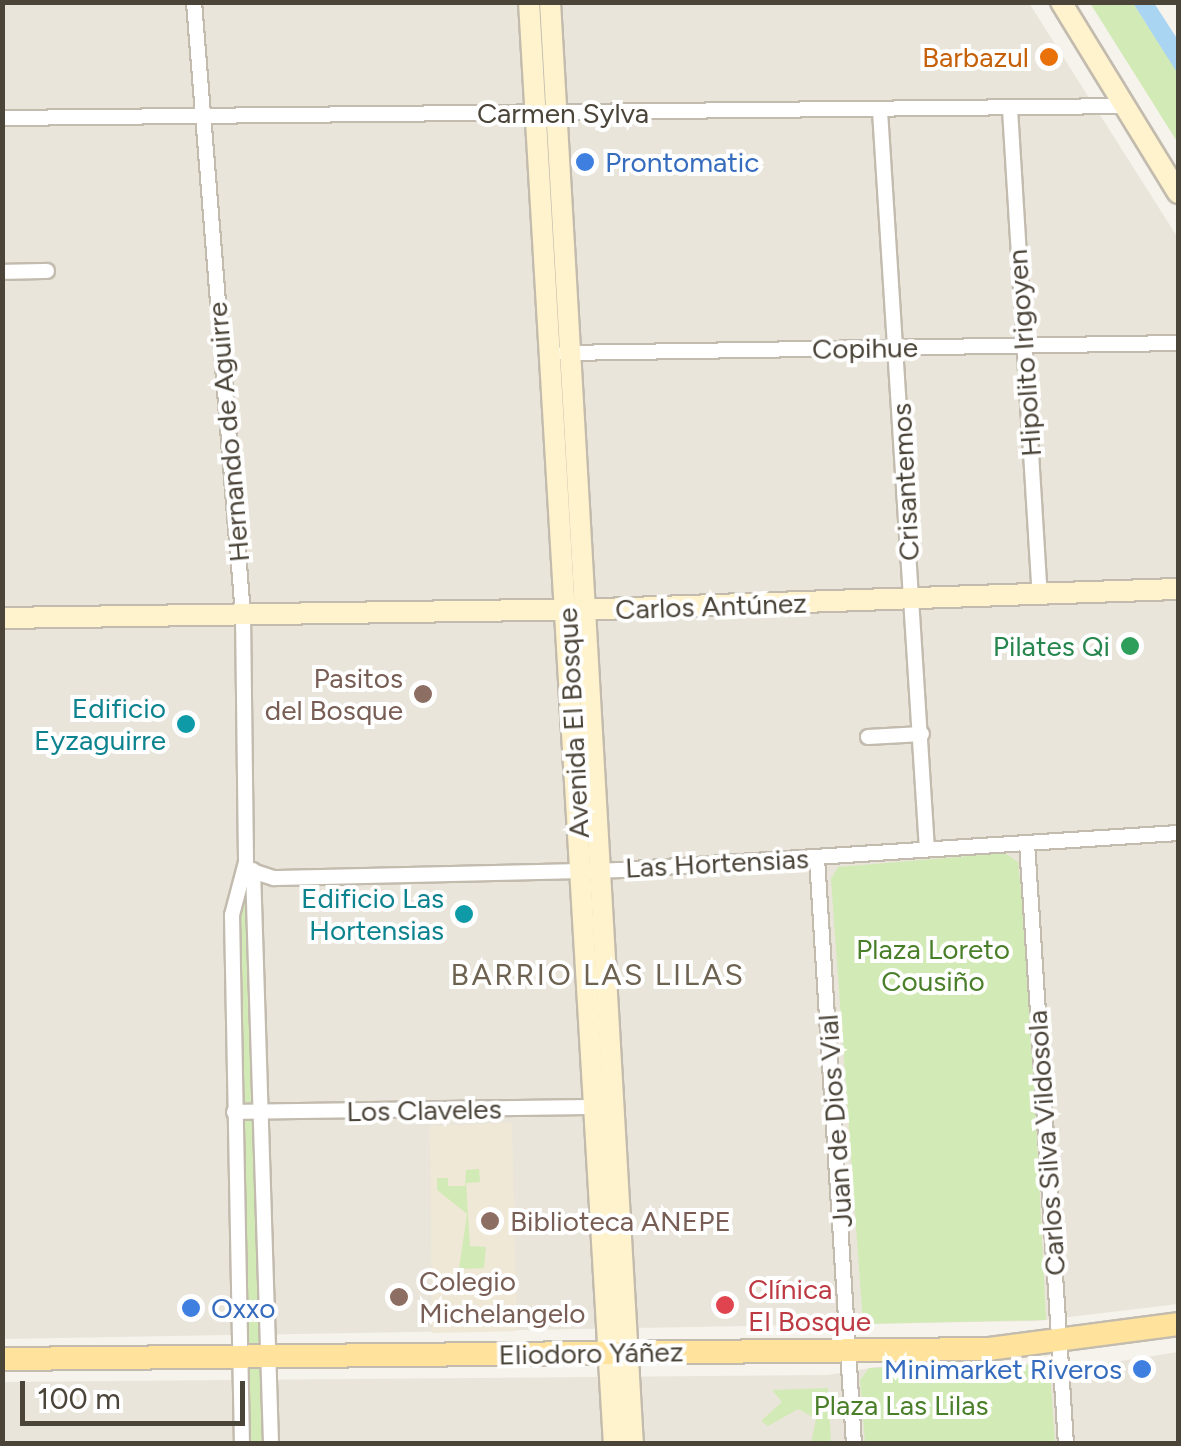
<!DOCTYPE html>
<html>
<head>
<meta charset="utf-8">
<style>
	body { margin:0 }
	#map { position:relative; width:1181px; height:1446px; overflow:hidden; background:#f6f3ec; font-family:Figtree,sans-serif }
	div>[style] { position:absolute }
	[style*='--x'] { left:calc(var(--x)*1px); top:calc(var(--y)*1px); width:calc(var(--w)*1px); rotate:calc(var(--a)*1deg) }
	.residential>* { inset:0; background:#eae5da }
	.education>* { inset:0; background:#efe8d6 }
	.green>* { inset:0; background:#d2eab5 }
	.water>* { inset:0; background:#a9d4f2 }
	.roads { filter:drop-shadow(2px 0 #c2bbae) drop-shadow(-2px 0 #c2bbae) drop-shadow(0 2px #c2bbae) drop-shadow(0 -2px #c2bbae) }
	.street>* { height:14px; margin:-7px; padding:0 7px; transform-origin:7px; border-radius:7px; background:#fff }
	.secondary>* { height:20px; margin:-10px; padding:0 10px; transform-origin:10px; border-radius:10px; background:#fff3cd }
	.primary>* { height:22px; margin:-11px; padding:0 11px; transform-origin:11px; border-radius:11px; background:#ffe39c }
	.dots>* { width:28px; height:28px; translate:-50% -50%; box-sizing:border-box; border:5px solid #fff; border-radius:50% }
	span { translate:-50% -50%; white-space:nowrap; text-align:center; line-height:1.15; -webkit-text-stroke:8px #fff; paint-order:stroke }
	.food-label { font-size:28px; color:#c56008 }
	.right { translate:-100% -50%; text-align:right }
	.street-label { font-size:28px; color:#4b4439 }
	.shop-label { font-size:28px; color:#366cbe }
	.left { translate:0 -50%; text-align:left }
	.leisure-label { font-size:28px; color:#27864d }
	.education-label { font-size:28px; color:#785e54 }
	.culture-label { font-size:28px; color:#0d838f }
	.park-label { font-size:28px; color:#4a7f2a }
	.health-label { font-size:28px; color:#be3a42 }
	.neighbourhood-label { font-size:30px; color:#6e6250; letter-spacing:2.5px }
	.frame { position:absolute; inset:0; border:5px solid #4b4439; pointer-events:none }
	.scale { position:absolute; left:20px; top:1381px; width:225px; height:45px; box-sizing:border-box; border:5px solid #4b4439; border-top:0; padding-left:12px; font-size:30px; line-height:35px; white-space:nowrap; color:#4b4439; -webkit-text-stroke:8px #fff; paint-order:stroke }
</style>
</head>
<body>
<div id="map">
	<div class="residential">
		<i style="clip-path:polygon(2px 3px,1029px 3px,1178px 238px,1178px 1304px,1036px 1321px,3px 1339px)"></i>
		<i style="clip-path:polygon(1178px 1352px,1178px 1443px,3px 1443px,2px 1382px,828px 1375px,876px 1367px,1044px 1364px,1051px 1372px)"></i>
	</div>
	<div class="education">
		<i style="clip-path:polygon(512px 1123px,517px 1331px,432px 1333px,430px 1126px)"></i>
	</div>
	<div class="green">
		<i style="clip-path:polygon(1090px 3px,1133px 3px,1178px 73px,1178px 143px)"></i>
		<i style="clip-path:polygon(1005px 853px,1018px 862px,1028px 959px,1046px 1320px,863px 1324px,831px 879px,838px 867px)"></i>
		<i style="clip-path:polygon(245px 882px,251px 905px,264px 1444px,250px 1443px,238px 905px)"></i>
		<i style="clip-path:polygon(479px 1169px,480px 1182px,466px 1183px,470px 1246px,486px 1247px,484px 1268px,459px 1269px,467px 1214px,437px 1190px,437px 1178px,448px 1178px,448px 1186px,465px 1186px,466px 1170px)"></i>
		<i style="clip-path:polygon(1044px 1364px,1050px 1372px,1055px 1443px,865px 1443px,860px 1380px,869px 1368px)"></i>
		<i style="clip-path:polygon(828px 1388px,831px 1443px,811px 1443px,816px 1419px,798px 1409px,768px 1426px,761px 1421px,782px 1402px,772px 1390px)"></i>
	</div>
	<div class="water">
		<i style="clip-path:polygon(1133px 3px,1154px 3px,1178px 40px,1178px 74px)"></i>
	</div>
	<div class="roads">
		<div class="street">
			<i style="--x:194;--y:2;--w:615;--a:85.43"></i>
			<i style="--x:243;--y:615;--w:247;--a:89.3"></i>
			<i style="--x:246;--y:862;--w:55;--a:104.8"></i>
			<i style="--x:232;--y:915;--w:529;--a:88.92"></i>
			<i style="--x:1010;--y:109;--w:488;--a:86.5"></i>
			<i style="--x:880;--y:111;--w:739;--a:86.36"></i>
			<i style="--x:2;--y:118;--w:1122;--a:-0.61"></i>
			<i style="--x:2;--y:272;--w:45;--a:-1.3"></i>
			<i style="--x:564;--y:353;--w:614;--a:-0.93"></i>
			<i style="--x:868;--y:737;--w:54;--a:-3.2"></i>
			<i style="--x:1027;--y:843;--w:602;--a:86.29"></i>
			<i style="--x:817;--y:858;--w:587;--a:86.39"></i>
			<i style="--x:253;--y:870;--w:574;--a:88.2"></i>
			<i style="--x:255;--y:872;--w:20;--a:18"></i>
			<i style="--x:274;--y:878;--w:344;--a:-1.3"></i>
			<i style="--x:618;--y:870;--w:561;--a:-3.78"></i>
			<i style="--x:234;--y:1112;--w:365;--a:-0.8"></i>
		</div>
		<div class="secondary">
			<i style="--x:529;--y:2;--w:1445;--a:86.63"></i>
			<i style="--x:550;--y:2;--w:1444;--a:86.71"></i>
			<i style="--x:1061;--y:2;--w:224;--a:58.5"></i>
			<i style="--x:2;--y:618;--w:599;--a:-0.86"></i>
			<i style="--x:601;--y:609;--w:577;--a:-1.99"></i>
		</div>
		<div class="primary">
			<i style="--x:2;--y:1359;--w:987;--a:-0.58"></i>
			<i style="--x:989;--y:1349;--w:191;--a:-7.5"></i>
		</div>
	</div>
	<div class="dots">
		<i style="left:1049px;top:57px;background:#e8710a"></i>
		<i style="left:585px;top:162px;background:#3f7fe0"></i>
		<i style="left:1130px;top:646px;background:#2e9e5b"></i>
		<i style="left:423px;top:694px;background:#8d6e63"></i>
		<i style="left:186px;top:724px;background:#0f9aa8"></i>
		<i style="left:464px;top:914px;background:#0f9aa8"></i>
		<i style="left:490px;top:1221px;background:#8d6e63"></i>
		<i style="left:399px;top:1297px;background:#8d6e63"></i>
		<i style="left:725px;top:1305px;background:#e0444e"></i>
		<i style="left:191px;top:1308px;background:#3f7fe0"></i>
		<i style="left:1142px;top:1369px;background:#3f7fe0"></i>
	</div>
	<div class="food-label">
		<span class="right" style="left:1029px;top:57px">Barbazul</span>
	</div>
	<div class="street-label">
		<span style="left:563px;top:113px">Carmen Sylva</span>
		<span style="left:865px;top:348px;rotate:-1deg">Copihue</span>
		<span style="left:1024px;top:353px;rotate:-94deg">Hipolito Irigoyen</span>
		<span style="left:228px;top:432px;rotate:-95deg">Hernando de Aguirre</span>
		<span style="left:905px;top:482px;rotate:-93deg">Crisantemos</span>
		<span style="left:711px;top:606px;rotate:-2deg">Carlos Antúnez</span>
		<span style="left:573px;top:723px;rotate:-93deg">Avenida El Bosque</span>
		<span style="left:717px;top:863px;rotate:-3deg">Las Hortensias</span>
		<span style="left:424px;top:1110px;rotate:-1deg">Los Claveles</span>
		<span style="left:835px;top:1121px;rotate:-94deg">Juan de Dios Vial</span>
		<span style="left:1046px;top:1143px;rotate:-94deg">Carlos Silva Vildosola</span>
		<span style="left:591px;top:1353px;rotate:-1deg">Eliodoro Yáñez</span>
	</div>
	<div class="shop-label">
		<span class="left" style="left:605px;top:162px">Prontomatic</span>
		<span class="left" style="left:211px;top:1308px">Oxxo</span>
		<span class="right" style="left:1122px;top:1369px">Minimarket Riveros</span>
	</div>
	<div class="leisure-label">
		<span class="right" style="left:1110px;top:646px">Pilates Qi</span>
	</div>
	<div class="education-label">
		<span class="right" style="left:403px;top:694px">Pasitos<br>del Bosque</span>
		<span class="left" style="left:510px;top:1221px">Biblioteca ANEPE</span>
		<span class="left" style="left:419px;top:1297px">Colegio<br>Michelangelo</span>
	</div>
	<div class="culture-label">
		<span class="right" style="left:166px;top:724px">Edificio<br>Eyzaguirre</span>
		<span class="right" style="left:444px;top:914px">Edificio Las<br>Hortensias</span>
	</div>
	<div class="park-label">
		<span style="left:933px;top:965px">Plaza Loreto<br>Cousiño</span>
		<span style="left:901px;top:1405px">Plaza Las Lilas</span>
	</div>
	<div class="health-label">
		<span class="left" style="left:748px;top:1305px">Clínica<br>El Bosque</span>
	</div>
	<div class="neighbourhood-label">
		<span style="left:598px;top:975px">BARRIO LAS LILAS</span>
	</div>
	<div class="frame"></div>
	<div class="scale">100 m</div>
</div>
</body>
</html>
